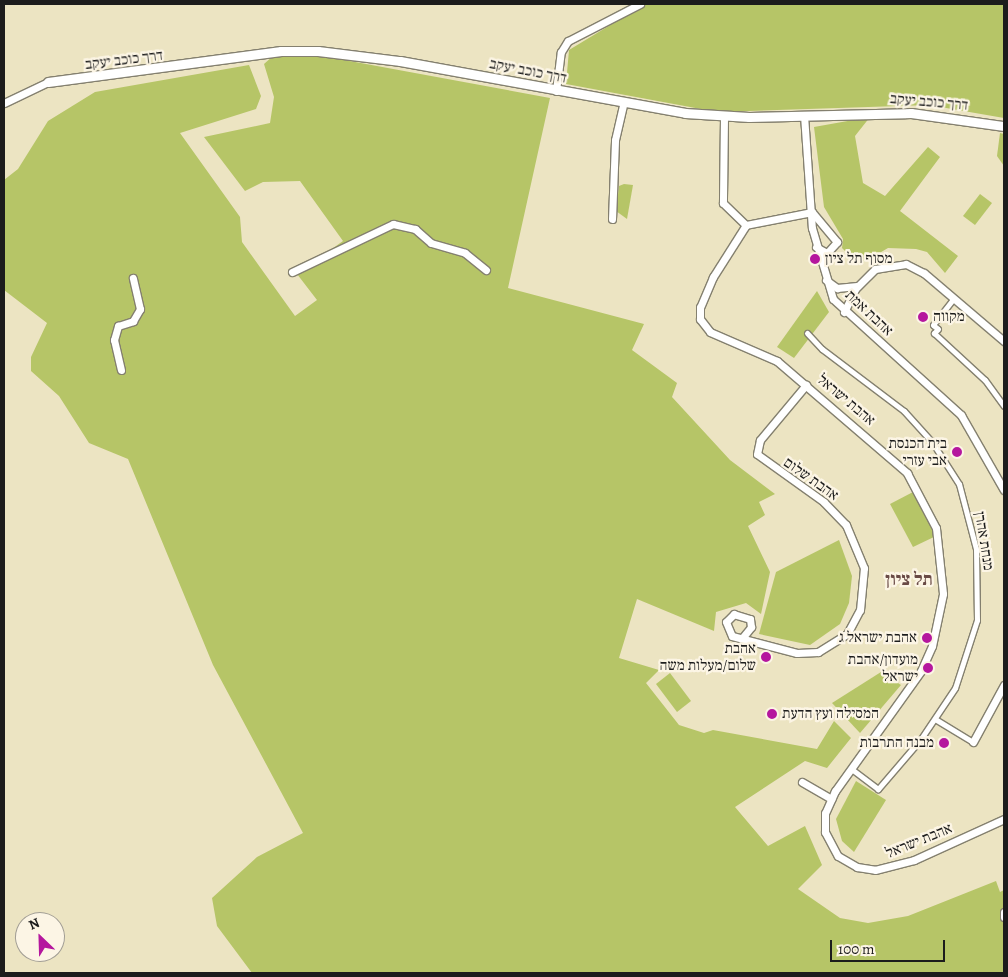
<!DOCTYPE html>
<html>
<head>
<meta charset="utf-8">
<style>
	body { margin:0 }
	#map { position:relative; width:1008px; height:977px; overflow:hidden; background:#ece4c2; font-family:Alegreya,"Frank Ruhl Libre",serif }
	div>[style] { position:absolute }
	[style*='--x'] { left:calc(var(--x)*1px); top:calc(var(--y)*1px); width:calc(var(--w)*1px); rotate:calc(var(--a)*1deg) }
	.green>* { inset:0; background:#b6c567 }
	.roads { filter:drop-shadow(1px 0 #84806f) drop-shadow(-1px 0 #84806f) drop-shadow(0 1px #84806f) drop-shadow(0 -1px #84806f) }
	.pedestrian>* { height:5px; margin:-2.5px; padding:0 2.5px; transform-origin:2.5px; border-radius:2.5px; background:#fff }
	.minor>* { height:7px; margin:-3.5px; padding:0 3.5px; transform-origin:3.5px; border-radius:3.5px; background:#fff }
	.tertiary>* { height:9px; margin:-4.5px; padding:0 4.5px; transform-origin:4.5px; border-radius:4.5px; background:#fff }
	.dots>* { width:14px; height:14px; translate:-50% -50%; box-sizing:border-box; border:2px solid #fcf5e5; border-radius:50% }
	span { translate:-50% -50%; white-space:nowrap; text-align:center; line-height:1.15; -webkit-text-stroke:4.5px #fcf5e5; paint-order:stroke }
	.street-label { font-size:15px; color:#1c1c1c }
	.poi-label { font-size:15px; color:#1c1c1c }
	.left { translate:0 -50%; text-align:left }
	.right { translate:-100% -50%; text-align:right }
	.quarter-label { font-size:18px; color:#694a46; font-weight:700 }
	.frame { position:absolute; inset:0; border:5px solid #1c1c1c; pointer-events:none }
	.north { position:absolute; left:15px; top:912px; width:50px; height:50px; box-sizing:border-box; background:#fcf5e5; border:1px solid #a29e95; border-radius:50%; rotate:336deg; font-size:14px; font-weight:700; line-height:20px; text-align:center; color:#1c1c1c }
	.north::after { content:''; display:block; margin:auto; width:18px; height:22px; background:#b5179e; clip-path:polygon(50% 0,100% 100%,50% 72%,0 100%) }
	.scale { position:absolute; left:830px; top:940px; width:115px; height:22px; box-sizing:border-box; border:2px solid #1c1c1c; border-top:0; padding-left:6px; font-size:15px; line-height:18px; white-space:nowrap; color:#1c1c1c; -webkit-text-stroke:4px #fcf5e5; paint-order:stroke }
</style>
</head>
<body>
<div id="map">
	<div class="green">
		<i style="clip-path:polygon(645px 4px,1004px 4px,1004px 118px,929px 105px,717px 112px,566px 84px,569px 50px)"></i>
		<i style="clip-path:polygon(273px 56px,328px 57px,550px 98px,508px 288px,644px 324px,632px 350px,677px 383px,672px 397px,730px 460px,775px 494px,759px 502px,765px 515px,748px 526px,770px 572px,761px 614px,746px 603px,716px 612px,714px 631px,637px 599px,619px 658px,659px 670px,646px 683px,679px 725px,704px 733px,713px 730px,817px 749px,834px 721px,851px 738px,827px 768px,805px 761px,735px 807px,768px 846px,805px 826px,822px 865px,798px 889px,840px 918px,868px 923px,908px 916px,996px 881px,1000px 892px,1004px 890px,1004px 973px,252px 973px,217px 926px,212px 898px,257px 857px,303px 833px,213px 665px,128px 459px,89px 443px,59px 396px,31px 371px,31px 357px,47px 323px,4px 290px,4px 180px,18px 169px,48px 121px,95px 92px,249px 65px,261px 96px,256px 109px,180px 133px,240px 217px,242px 242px,295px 316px,317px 300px,297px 274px,343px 241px,300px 181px,263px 182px,245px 191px,204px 137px,270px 123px,274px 97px,264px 64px)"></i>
		<i style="clip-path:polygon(870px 117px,855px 136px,863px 183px,885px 196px,928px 147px,940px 157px,900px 211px,958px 256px,945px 273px,927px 252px,916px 249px,888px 248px,859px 265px,842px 248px,843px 239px,824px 207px,814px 127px)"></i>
		<i style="clip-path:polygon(1000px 133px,1004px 134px,1004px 166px,997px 156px)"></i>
		<i style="clip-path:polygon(624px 184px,633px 185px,627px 219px,616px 211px,619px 186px)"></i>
		<i style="clip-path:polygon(980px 194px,992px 203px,975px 225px,963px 216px)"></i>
		<i style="clip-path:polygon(817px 291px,829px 312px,794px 358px,777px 347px)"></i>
		<i style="clip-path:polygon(913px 492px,936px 536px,913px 547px,890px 504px)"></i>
		<i style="clip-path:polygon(839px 540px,852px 576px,849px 603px,840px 624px,810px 645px,759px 634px,776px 572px)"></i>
		<i style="clip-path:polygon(881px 672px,901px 685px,860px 733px,832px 703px)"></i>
		<i style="clip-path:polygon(670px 673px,691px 701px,677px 712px,656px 684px)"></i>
		<i style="clip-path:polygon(856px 781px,886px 800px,854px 852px,842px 841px,836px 819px)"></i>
	</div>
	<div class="roads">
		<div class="pedestrian">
			<i style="--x:954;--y:298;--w:34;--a:128"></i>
			<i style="--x:933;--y:325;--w:6;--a:39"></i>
			<i style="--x:938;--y:329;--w:6;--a:135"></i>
			<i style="--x:934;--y:333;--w:69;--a:42.7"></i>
			<i style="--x:985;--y:380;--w:32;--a:54"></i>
			<i style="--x:807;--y:333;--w:22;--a:47"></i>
			<i style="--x:822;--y:349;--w:103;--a:37.1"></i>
			<i style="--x:904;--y:411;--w:42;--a:47.9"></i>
			<i style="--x:932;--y:442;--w:50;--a:57.3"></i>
			<i style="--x:959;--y:484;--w:67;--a:75.3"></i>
			<i style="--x:976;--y:549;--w:71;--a:89.2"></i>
			<i style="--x:977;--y:620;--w:71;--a:107.9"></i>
			<i style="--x:955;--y:688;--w:63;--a:123.9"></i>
			<i style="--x:920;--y:740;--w:65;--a:130.6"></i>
			<i style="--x:878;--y:789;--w:34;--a:-143"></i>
			<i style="--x:935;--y:719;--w:44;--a:31.2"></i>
		</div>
		<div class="minor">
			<i style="--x:556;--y:91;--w:39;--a:-83"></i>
			<i style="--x:561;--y:52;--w:13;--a:-58"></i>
			<i style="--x:568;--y:41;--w:81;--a:-27.2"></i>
			<i style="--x:4;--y:103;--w:49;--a:-25.5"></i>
			<i style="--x:804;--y:115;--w:113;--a:86"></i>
			<i style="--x:812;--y:228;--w:74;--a:73.5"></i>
			<i style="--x:833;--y:299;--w:173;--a:42.2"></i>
			<i style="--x:961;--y:415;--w:86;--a:60.2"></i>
			<i style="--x:724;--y:117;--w:86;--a:90.7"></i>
			<i style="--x:723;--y:203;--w:32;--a:44"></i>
			<i style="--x:612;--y:219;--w:79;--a:-87.8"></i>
			<i style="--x:615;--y:140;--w:39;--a:-77"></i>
			<i style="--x:816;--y:247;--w:13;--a:29"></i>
			<i style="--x:827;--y:253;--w:15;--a:-48"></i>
			<i style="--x:837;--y:242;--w:39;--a:-130"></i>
			<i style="--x:812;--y:212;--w:67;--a:168.9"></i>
			<i style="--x:746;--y:225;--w:62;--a:122.4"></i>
			<i style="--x:713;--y:277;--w:33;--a:113"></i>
			<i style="--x:700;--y:307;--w:12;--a:90"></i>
			<i style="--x:700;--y:319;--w:16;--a:52"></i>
			<i style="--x:710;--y:332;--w:73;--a:23.4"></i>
			<i style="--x:777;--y:361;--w:172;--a:40.7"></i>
			<i style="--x:907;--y:473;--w:62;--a:62.2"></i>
			<i style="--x:936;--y:528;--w:66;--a:83.9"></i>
			<i style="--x:943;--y:594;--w:53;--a:101.9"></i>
			<i style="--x:932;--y:646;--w:27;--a:114"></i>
			<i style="--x:921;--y:671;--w:148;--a:125.6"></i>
			<i style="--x:835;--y:791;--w:24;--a:114"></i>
			<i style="--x:825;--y:813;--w:19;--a:90"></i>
			<i style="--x:825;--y:832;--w:27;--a:62"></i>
			<i style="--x:838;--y:856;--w:22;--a:30"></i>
			<i style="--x:857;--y:867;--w:18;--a:9"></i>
			<i style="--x:875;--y:870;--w:40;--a:-14.4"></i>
			<i style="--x:914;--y:860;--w:99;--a:-24.5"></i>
			<i style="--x:292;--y:272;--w:112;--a:-25.4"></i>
			<i style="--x:393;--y:224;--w:23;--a:13"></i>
			<i style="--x:415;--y:229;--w:21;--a:41"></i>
			<i style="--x:431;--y:243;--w:35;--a:16"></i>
			<i style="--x:465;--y:253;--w:27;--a:39"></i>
			<i style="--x:826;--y:280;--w:14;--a:36"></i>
			<i style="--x:837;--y:288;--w:20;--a:-6"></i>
			<i style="--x:844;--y:312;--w:25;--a:-64"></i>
			<i style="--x:855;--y:289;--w:28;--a:-45"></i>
			<i style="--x:875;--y:269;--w:31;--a:-9"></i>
			<i style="--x:906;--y:264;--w:20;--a:27"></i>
			<i style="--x:924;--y:273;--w:105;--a:40.4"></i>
			<i style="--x:121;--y:370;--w:31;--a:-103"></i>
			<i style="--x:114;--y:340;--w:15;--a:-74"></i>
			<i style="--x:118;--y:326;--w:16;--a:-18"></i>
			<i style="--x:133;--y:321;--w:14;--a:-60"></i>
			<i style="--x:140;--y:309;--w:32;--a:-103"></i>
			<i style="--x:743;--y:637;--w:13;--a:-51"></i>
			<i style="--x:751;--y:627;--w:8;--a:-97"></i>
			<i style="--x:750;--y:619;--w:17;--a:-163"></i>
			<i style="--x:734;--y:614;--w:11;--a:135"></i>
			<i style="--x:726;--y:622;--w:15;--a:67"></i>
			<i style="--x:732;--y:636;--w:67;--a:14.7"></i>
			<i style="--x:797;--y:653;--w:21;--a:-3"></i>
			<i style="--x:818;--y:652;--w:34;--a:-32"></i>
			<i style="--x:847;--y:634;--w:27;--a:-62"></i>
			<i style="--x:860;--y:610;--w:42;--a:-84.6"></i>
			<i style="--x:864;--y:568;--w:47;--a:-112.7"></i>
			<i style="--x:846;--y:525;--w:32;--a:-134"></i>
			<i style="--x:824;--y:502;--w:82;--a:-144.4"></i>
			<i style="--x:757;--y:454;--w:14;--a:-78"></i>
			<i style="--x:760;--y:440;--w:72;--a:-50.1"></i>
			<i style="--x:973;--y:742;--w:65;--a:-61.5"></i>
			<i style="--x:802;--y:782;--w:34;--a:30"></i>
			<i style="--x:1004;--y:912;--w:5;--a:90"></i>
		</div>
		<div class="tertiary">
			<i style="--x:48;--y:82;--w:235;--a:-7.6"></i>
			<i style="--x:281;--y:51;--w:37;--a:0"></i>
			<i style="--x:318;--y:51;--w:83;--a:7"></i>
			<i style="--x:400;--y:61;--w:290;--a:10.3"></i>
			<i style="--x:685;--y:113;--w:64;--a:3.6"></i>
			<i style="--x:749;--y:117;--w:162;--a:-1.4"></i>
			<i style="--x:911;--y:113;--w:94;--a:8"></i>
		</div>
	</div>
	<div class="dots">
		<i style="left:815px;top:259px;background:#b5179e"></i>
		<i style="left:923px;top:317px;background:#b5179e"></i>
		<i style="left:957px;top:452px;background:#b5179e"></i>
		<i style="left:927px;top:638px;background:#b5179e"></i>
		<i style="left:766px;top:657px;background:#b5179e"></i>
		<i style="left:928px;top:668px;background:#b5179e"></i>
		<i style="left:772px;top:714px;background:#b5179e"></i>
		<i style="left:944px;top:743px;background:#b5179e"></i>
	</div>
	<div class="street-label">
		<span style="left:124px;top:60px;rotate:-7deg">דרך כוכב יעקב</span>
		<span style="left:528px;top:71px;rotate:11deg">דרך כוכב יעקב</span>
		<span style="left:929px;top:102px;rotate:5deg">דרך כוכב יעקב</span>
		<span style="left:869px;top:313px;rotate:43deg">אהבת אמת</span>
		<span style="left:846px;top:400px;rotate:40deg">אהבת ישראל</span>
		<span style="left:811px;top:479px;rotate:35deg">אהבת שלום</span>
		<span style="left:984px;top:541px;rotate:81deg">מנחת אהרן</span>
		<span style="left:919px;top:841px;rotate:-22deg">אהבת ישראל</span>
	</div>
	<div class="poi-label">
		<span class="left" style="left:825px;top:259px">מסוף תל ציון</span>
		<span class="left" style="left:933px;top:317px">מקווה</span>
		<span class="right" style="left:947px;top:452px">בית הכנסת<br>אבי עזרי</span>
		<span class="right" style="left:917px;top:638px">אהבת ישראל ג</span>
		<span class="right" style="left:756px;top:657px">אהבת<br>שלום/מעלות משה</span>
		<span class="right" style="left:918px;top:668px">מועדון/אהבת<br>ישראל</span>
		<span class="left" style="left:782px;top:714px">המסילה ועץ הדעת</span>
		<span class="right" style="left:934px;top:743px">מבנה התרבות</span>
	</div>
	<div class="quarter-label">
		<span style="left:909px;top:579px">תל ציון</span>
	</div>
	<div class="frame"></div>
	<div class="north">N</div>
	<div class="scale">100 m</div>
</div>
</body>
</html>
